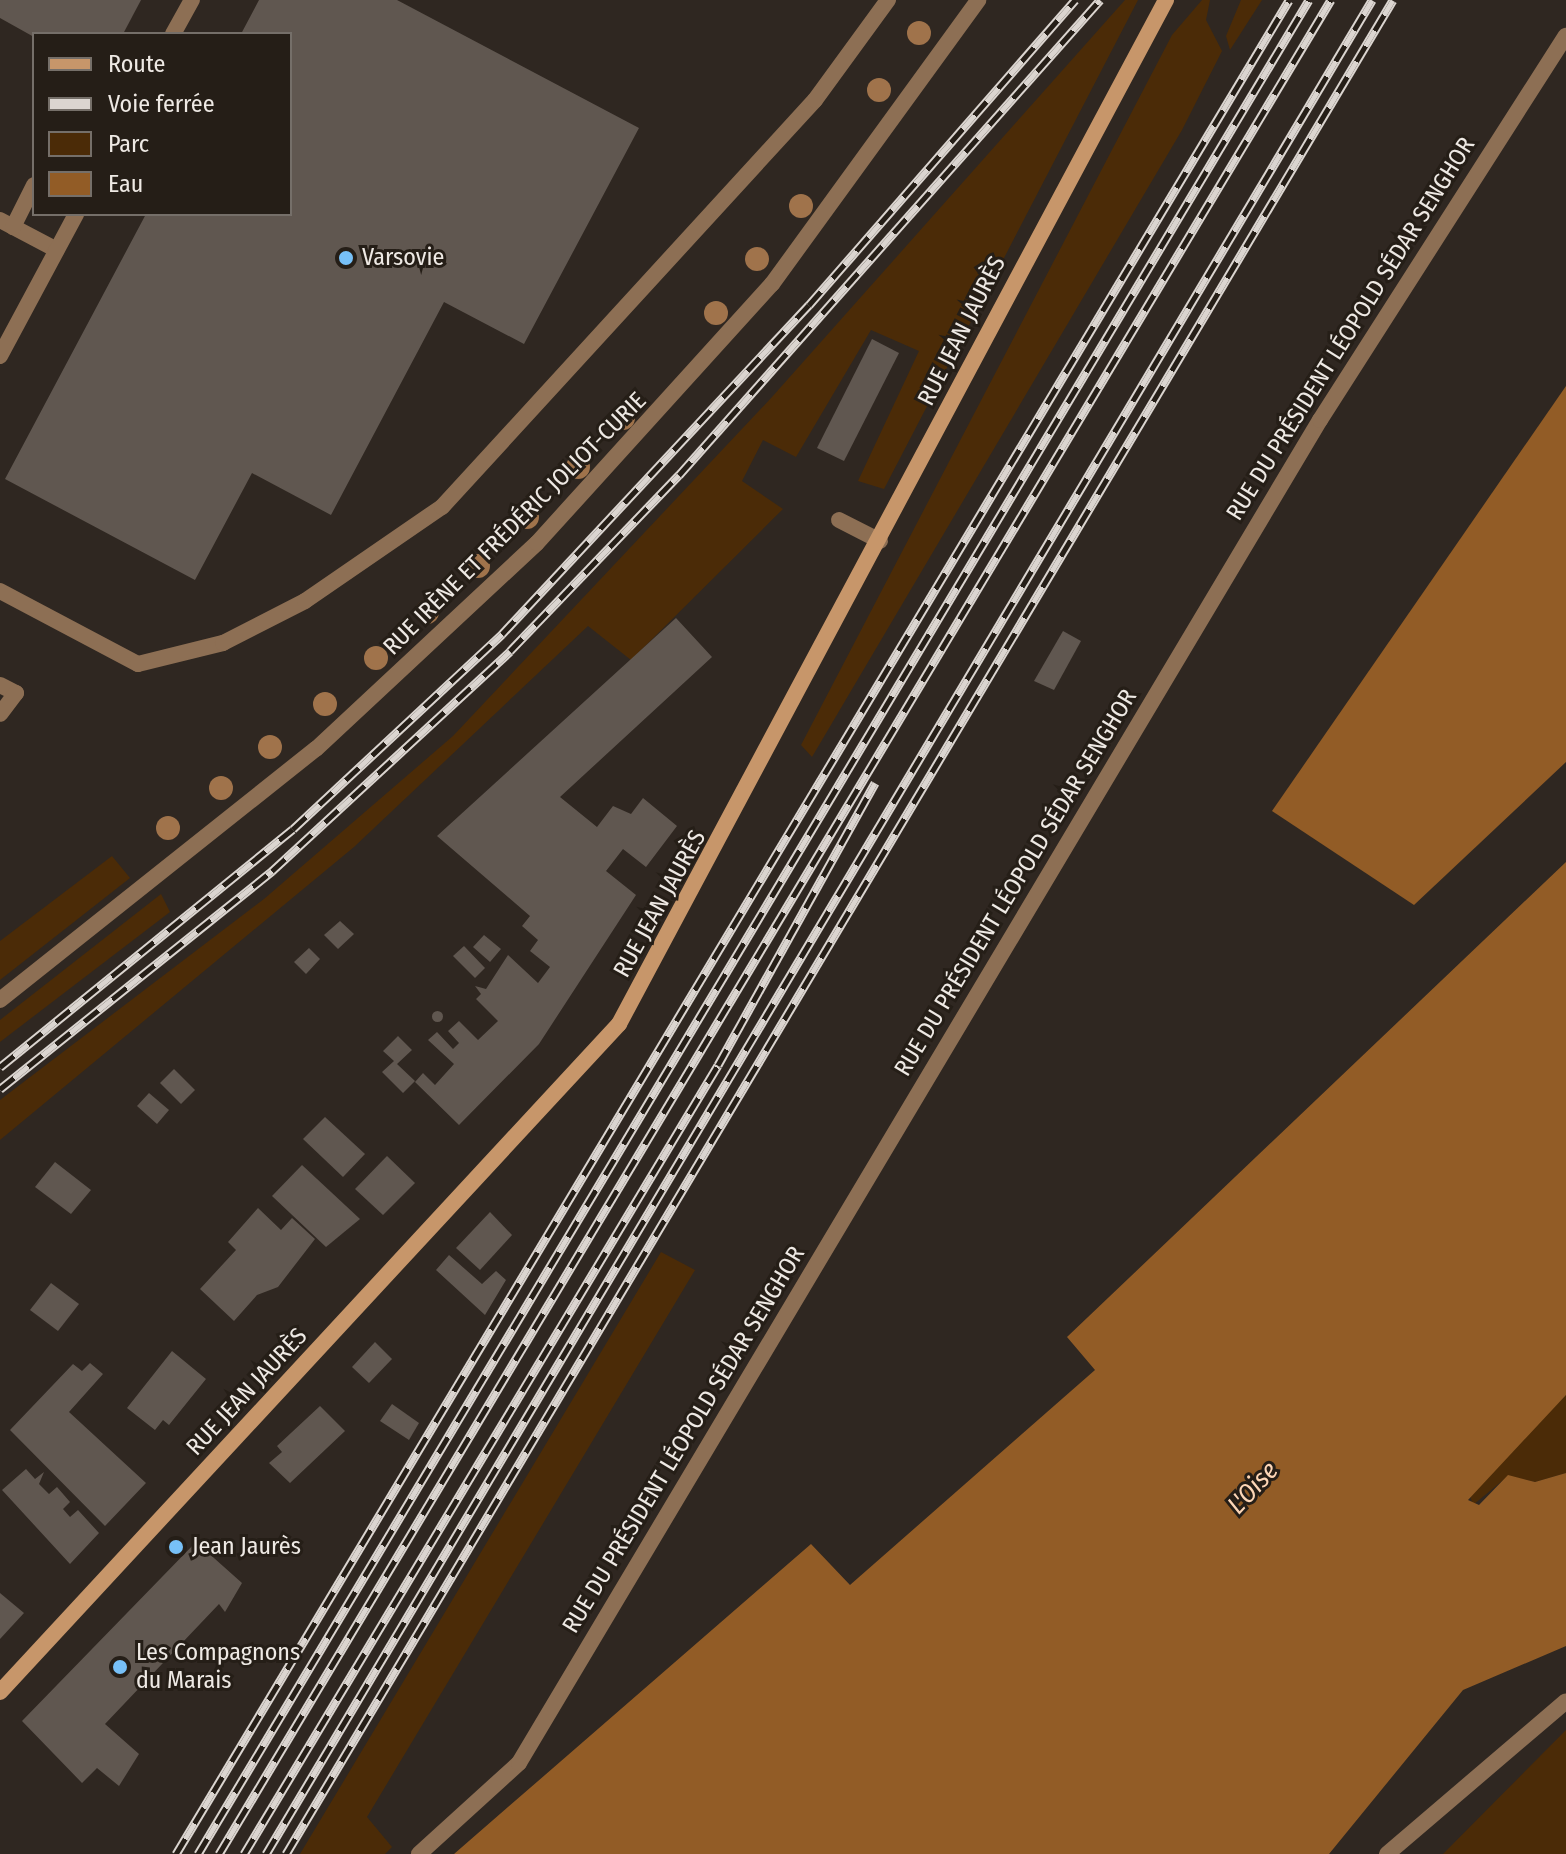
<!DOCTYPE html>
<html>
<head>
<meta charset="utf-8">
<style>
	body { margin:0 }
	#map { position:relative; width:1566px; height:1854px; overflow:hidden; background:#2f2721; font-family:"Fira Sans Condensed",sans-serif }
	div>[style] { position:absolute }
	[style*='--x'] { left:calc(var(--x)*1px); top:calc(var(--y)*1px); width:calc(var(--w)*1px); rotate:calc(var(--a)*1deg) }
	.green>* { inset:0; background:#4b2b07 }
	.water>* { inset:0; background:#925c26 }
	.building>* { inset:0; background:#605750 }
	.round { border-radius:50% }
	.lane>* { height:16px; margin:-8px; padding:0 8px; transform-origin:8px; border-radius:8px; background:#8d6f54 }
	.street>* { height:16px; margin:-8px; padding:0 8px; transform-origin:8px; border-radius:8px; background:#8d6f54 }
	.secondary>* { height:16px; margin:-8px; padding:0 8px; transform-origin:8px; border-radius:8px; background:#c7966a }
	.rail>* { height:9px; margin-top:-4.5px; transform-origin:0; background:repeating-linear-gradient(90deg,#251e17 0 18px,#dbd5d0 0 36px); box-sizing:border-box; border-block:2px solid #dbd5d0 }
	.trees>* { width:24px; height:24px; margin:-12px; border-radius:50%; background:#a0734b }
	.dots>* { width:22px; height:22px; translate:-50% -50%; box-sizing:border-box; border:4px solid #251e17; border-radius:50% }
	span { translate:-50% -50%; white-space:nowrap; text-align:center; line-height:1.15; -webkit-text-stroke:6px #251e17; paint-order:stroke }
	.poi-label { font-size:24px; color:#eee9e4 }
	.left { translate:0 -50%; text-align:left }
	.street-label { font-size:24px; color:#eee9e4 }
	.water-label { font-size:26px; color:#fdd6b6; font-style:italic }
	.legend { position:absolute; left:32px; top:32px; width:260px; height:184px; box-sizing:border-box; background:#251e17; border:2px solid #756f69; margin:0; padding:10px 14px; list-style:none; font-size:24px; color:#eee9e4 }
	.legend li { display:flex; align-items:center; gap:16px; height:40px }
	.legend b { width:40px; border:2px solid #756f69 }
</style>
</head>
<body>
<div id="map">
	<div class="green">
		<i style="clip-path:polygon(1125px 0,1138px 0,884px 489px,858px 481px,919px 351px,871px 330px,796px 457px,763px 440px,742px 481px,783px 509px,631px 660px,588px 626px,354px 847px,0 1140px,0 1100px,264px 899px,453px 736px,772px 397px)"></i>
		<i style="clip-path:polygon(1202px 0,1210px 0,1206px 20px,1222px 51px,1182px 130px,812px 757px,801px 745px,1172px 35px)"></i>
		<i style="clip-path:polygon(1241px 0,1262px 0,1230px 50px,1226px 36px)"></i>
		<i style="clip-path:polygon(112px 856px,130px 878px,0 980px,0 941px)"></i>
		<i style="clip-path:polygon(161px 894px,170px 912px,0 1042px,0 1020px)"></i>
		<i style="clip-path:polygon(661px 1252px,695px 1270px,367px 1817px,392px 1847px,385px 1854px,300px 1854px)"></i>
		<i style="clip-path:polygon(1566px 1395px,1566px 1473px,1535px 1482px,1508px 1476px,1473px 1505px,1469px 1493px)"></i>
		<i style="clip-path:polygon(1566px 1730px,1566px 1854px,1443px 1854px)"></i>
	</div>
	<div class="water">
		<i style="clip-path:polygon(1566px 386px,1566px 762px,1414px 905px,1272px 811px)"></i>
		<i style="clip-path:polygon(1566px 862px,1566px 1395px,1468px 1500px,1479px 1505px,1508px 1475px,1535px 1482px,1566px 1473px,1566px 1646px,1463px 1690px,1329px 1854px,454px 1854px,811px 1544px,850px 1585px,1095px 1370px,1067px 1337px)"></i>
	</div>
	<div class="building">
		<i style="clip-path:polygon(0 0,141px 0,123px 34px,34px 37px,0 18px)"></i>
		<i style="clip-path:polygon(259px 0,397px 0,639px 128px,524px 344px,444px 302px,331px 515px,252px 473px,195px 580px,5px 479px,146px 214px,290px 214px,290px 34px,241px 34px)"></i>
		<i style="clip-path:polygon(872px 339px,899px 353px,844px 461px,817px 448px)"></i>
		<i style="clip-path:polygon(676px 618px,712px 657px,560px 797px,597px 827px,613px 806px,631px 814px,643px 798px,677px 826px,646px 867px,623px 849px,606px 871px,636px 895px,539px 1044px,459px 1125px,415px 1082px,423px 1073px,435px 1085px,454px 1064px,428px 1040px,437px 1032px,453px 1049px,459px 1043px,448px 1031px,459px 1021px,478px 1040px,498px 1021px,476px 999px,481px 994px,475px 986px,486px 989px,508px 955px,538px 983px,550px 967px,530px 951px,538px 940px,522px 926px,530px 916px,437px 836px)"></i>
		<i style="clip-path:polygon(1063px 631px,1081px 641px,1054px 690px,1034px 681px)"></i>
		<i style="clip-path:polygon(340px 921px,354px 934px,338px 949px,324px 935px)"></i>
		<i style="clip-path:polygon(484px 935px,501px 949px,490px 962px,473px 947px)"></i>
		<i style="clip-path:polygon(464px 946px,485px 968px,475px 978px,453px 956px)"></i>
		<i style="clip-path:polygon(309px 948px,320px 959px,306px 974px,294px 962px)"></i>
		<i class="round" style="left:431.5px;top:1010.5px;width:11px;height:11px"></i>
		<i style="clip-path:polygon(398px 1036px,412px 1050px,397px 1064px,415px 1081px,403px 1093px,382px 1072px,394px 1061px,383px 1051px)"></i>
		<i style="clip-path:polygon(174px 1069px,195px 1090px,181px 1104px,160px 1083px)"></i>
		<i style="clip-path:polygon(149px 1093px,169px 1110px,157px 1124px,137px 1106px)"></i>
		<i style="clip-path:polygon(325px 1117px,365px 1154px,343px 1177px,303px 1139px)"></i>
		<i style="clip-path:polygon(387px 1156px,415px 1183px,383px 1215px,355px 1189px)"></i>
		<i style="clip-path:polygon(55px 1162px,91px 1190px,71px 1214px,35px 1187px)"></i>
		<i style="clip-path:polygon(302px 1165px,360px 1219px,326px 1247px,272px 1196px)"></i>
		<i style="clip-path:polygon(258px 1208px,281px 1230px,292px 1218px,315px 1239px,278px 1287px,257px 1295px,234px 1321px,200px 1289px,236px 1250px,228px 1242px)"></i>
		<i style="clip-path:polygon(490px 1212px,512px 1235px,480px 1270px,456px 1248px)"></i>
		<i style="clip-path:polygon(449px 1255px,482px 1284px,496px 1271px,506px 1280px,485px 1315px,436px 1270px)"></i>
		<i style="clip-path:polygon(51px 1283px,79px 1304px,58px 1331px,30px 1310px)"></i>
		<i style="clip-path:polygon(375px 1342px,392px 1359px,369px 1383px,352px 1367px)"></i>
		<i style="clip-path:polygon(172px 1351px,206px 1379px,169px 1425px,163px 1420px,155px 1430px,127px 1408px)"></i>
		<i style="clip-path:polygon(90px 1363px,103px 1374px,69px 1412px,146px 1483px,105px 1526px,10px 1430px,73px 1364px,82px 1371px)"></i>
		<i style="clip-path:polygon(392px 1404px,419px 1423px,409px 1440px,380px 1421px)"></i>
		<i style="clip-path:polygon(320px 1406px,345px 1431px,290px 1483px,269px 1463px,282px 1452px,277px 1446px)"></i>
		<i style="clip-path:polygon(26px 1469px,35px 1479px,44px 1472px,39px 1484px,49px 1494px,57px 1487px,70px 1502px,63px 1509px,70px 1517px,78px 1510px,99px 1533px,70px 1564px,2px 1490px)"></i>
		<i style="clip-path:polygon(196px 1542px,242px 1583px,225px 1612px,219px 1604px,105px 1724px,139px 1754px,119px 1786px,97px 1768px,82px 1783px,22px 1721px)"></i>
		<i style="clip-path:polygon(0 1593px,24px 1613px,0 1639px)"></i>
	</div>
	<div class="lane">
		<i style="--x:173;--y:34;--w:39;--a:-61"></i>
		<i style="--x:0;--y:220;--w:64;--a:27.8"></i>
		<i style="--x:13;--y:227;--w:47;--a:-63.4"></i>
		<i style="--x:0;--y:356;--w:161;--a:-61.8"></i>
		<i style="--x:839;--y:520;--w:46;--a:27.1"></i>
		<i style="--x:0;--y:591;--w:156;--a:27.9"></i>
		<i style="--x:138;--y:664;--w:88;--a:-13.9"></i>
		<i style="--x:223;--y:643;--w:92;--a:-27.1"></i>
		<i style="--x:305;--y:601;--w:166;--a:-34.5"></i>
		<i style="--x:442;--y:507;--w:552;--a:-47.5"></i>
		<i style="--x:815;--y:100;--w:124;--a:-53.9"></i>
		<i style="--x:0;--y:685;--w:18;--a:27"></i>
		<i style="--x:16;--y:693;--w:26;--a:127"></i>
	</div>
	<div class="street">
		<i style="--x:0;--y:1000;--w:404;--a:-38.5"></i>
		<i style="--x:316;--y:749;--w:302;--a:-43"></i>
		<i style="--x:537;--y:543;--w:350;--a:-47.8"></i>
		<i style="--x:772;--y:284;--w:351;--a:-54"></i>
		<i style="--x:419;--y:1854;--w:135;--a:-42.3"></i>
		<i style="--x:519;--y:1763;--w:1564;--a:-59.19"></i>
		<i style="--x:1320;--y:420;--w:456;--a:-57.4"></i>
		<i style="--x:1387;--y:1854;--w:235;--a:-40.5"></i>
	</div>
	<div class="secondary">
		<i style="--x:0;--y:1692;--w:911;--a:-47.18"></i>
		<i style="--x:619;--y:1024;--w:1161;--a:-61.89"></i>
	</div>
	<div class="rail">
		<i style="--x:0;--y:1067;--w:377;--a:-39.1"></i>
		<i style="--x:293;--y:829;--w:286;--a:-43"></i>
		<i style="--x:502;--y:634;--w:450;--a:-47"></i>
		<i style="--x:809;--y:305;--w:405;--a:-48.9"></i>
		<i style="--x:0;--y:1089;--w:349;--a:-38.7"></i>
		<i style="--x:272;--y:871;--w:324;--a:-42.7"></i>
		<i style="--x:510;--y:651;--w:244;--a:-46.2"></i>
		<i style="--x:679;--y:475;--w:635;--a:-48.45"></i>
		<i style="--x:176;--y:1854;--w:2162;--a:-59.02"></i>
		<i style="--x:198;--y:1854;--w:2161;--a:-59.07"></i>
		<i style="--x:219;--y:1854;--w:2162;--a:-59.05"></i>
		<i style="--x:244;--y:1854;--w:920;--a:-59"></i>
		<i style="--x:718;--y:1065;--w:323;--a:-60.9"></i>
		<i style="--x:266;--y:1854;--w:2159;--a:-59.18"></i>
		<i style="--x:286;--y:1854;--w:2159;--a:-59.16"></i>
	</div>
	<div class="trees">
		<i style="left:919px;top:33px"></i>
		<i style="left:879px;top:90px"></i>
		<i style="left:801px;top:206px"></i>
		<i style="left:757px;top:259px"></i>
		<i style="left:716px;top:313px"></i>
		<i style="left:623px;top:418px"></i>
		<i style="left:578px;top:467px"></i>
		<i style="left:527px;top:517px"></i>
		<i style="left:478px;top:566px"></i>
		<i style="left:427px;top:612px"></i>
		<i style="left:376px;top:658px"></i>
		<i style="left:325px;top:704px"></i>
		<i style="left:270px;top:747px"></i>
		<i style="left:221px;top:788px"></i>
		<i style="left:168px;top:828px"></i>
	</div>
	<div class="dots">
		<i style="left:346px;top:258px;background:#77c0f7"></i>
		<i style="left:176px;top:1547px;background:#77c0f7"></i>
		<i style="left:120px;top:1667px;background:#77c0f7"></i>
	</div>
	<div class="poi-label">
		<span class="left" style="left:362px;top:258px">Varsovie</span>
		<span class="left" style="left:192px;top:1547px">Jean Jaurès</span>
		<span class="left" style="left:136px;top:1667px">Les Compagnons<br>du Marais</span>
	</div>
	<div class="street-label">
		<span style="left:1351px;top:329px;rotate:-58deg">RUE DU PRÉSIDENT LÉOPOLD SÉDAR SENGHOR</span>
		<span style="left:962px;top:331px;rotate:-63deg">RUE JEAN JAURÈS</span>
		<span style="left:515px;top:524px;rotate:-45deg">RUE IRÈNE ET FRÉDÉRIC JOLIOT-CURIE</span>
		<span style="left:1016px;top:883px;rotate:-59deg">RUE DU PRÉSIDENT LÉOPOLD SÉDAR SENGHOR</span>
		<span style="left:660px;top:904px;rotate:-61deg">RUE JEAN JAURÈS</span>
		<span style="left:247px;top:1392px;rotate:-47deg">RUE JEAN JAURÈS</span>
		<span style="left:684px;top:1440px;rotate:-59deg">RUE DU PRÉSIDENT LÉOPOLD SÉDAR SENGHOR</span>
	</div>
	<div class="water-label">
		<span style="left:1253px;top:1488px;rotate:-47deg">L'Oise</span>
	</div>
	<ul class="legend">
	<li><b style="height:10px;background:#c7966a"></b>Route</li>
	<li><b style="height:10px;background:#dbd5d0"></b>Voie ferrée</li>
	<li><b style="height:22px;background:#4b2b07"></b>Parc</li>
	<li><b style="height:22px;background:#925c26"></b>Eau</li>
	</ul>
</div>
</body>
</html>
